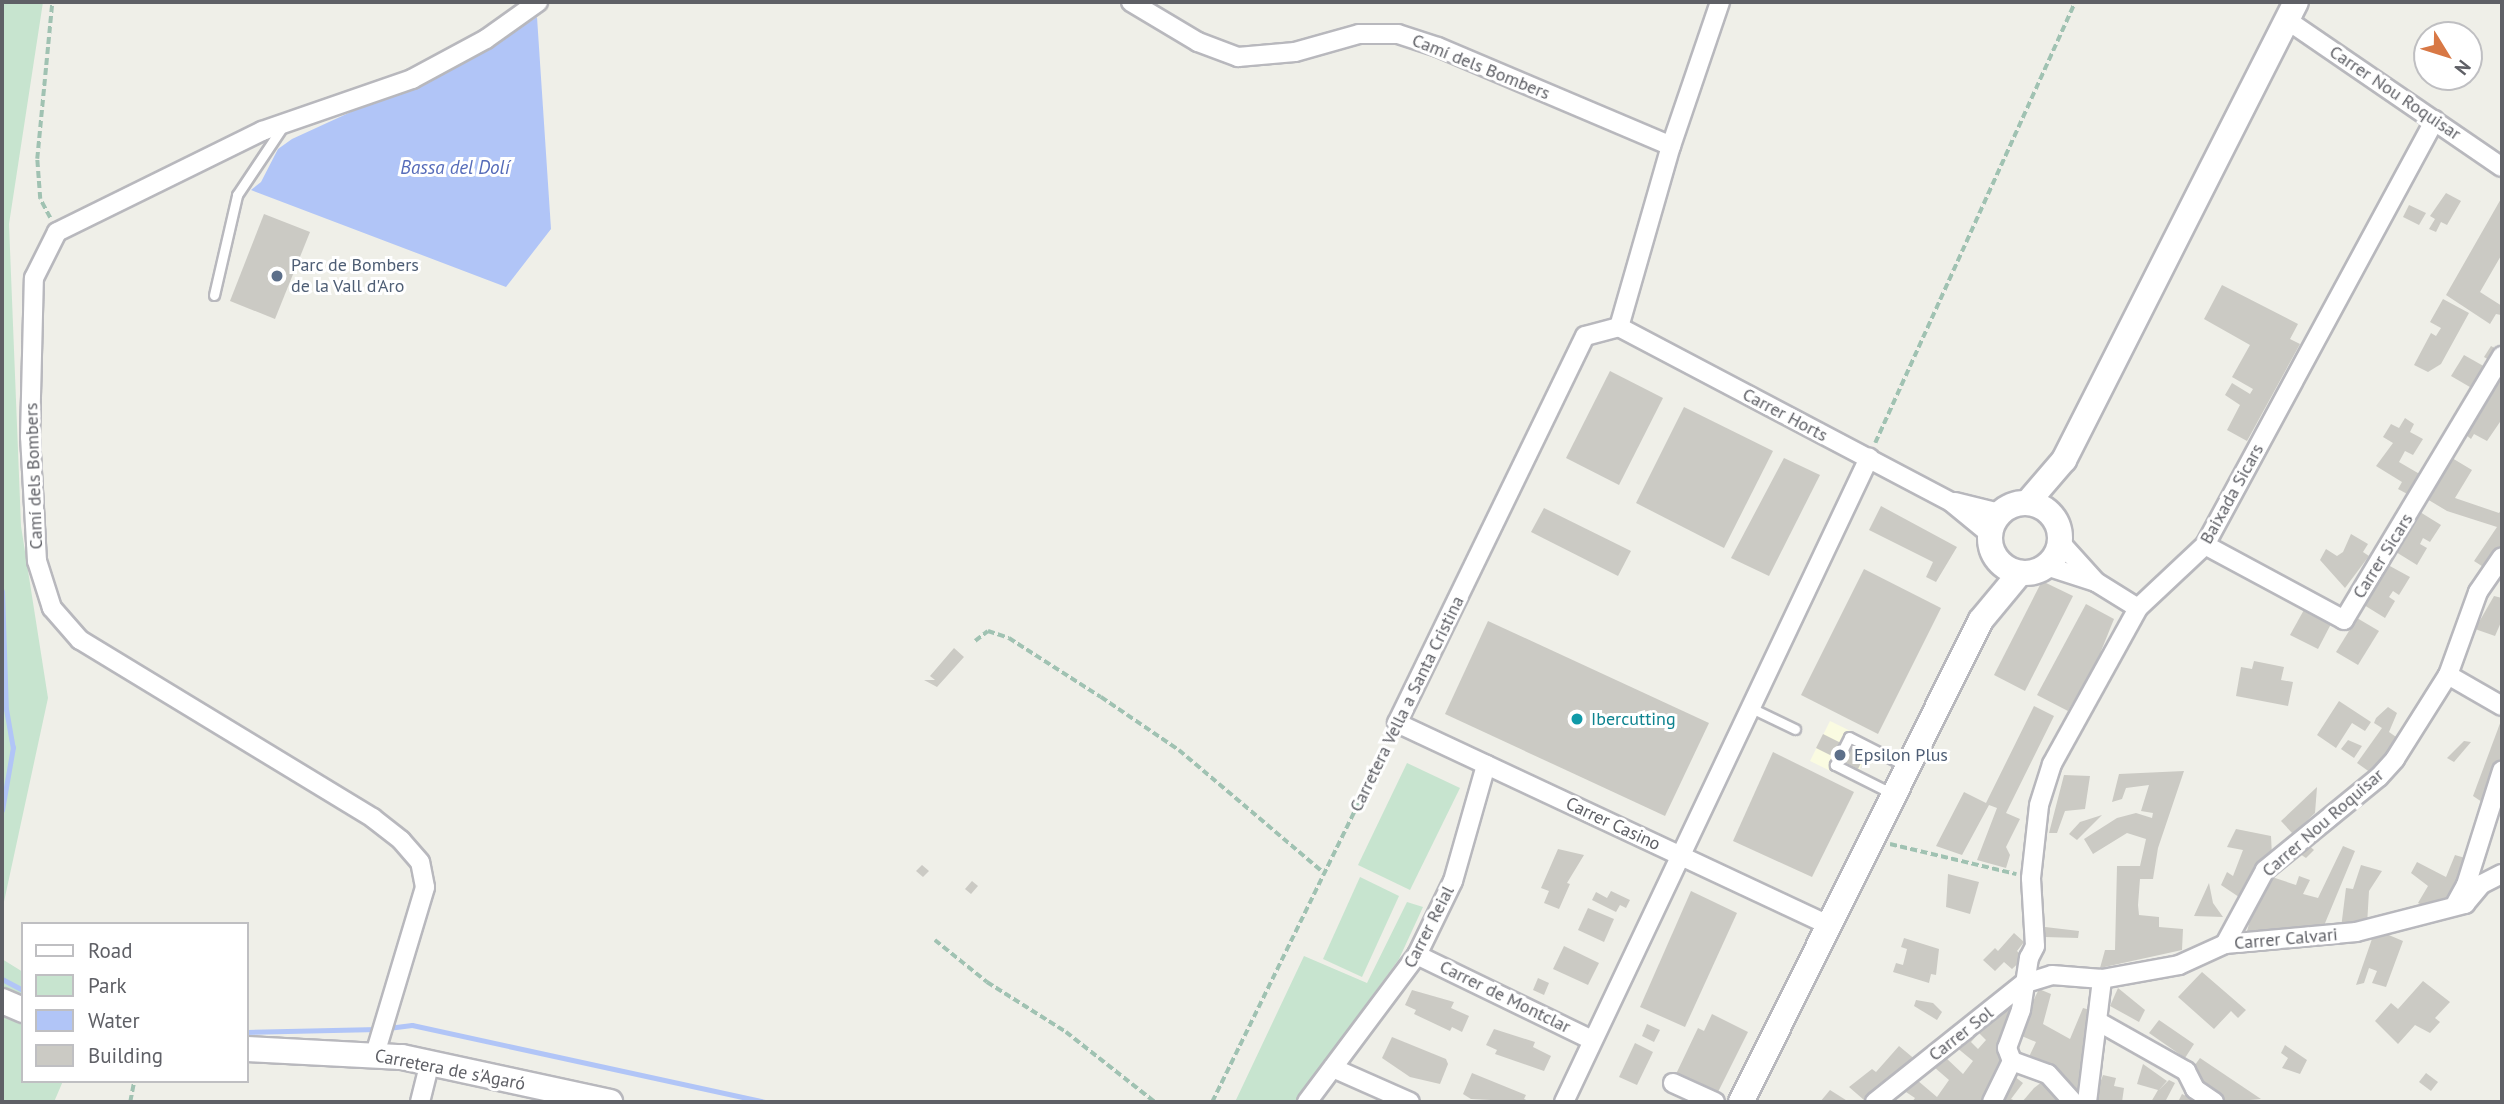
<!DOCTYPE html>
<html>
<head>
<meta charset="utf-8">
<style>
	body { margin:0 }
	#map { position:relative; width:2504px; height:1104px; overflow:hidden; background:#efefe8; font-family:"PT Sans",sans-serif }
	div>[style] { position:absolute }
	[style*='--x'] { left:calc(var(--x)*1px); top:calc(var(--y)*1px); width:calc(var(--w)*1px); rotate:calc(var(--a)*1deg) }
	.commercial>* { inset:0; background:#fafbe1 }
	.green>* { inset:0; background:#c7e4cf }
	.water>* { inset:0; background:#b1c5f7 }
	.stream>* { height:5px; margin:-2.5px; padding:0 2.5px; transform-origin:2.5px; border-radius:2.5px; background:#b1c5f7 }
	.building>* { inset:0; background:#cbcac4 }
	.path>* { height:3.5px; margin-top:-1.75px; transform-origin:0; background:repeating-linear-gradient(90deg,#a0c2b2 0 7px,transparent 0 10.5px) }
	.roads { filter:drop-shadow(2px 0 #b8b8bd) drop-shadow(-2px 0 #b8b8bd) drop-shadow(0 2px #b8b8bd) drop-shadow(0 -2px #b8b8bd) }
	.lane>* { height:9px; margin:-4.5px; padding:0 4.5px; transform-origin:4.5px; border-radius:4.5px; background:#fff }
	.street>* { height:18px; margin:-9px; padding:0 9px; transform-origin:9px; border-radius:9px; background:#fff }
	.secondary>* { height:24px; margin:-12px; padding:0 12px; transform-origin:12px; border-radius:12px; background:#fff }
	.secondary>.ring { margin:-12px; padding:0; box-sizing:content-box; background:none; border:24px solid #fff; border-radius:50% }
	.dots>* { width:19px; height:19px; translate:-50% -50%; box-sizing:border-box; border:4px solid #fff; border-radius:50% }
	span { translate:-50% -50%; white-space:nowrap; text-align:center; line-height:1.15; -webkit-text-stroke:6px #fff; paint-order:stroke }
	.street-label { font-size:18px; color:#5f6066 }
	.service-label { font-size:18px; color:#4e5e75 }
	.left { translate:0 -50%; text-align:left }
	.culture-label { font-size:18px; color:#0d838f }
	.water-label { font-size:19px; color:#556bb9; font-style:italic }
	.frame { position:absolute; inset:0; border:4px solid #5f6066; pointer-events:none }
	.legend { position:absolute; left:21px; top:922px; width:228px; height:161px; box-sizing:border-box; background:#fff; border:2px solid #bfbfc2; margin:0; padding:9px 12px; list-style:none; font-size:21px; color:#5f6066 }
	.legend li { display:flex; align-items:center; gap:14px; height:35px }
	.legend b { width:35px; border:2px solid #bfbfc2 }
	.north { position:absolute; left:2413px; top:21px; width:70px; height:70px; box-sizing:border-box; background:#fff; border:2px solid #bfbfc2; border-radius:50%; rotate:128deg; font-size:19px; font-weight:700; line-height:28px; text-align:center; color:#5f6066 }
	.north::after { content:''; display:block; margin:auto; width:24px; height:32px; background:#d87845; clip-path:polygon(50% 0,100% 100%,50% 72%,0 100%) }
</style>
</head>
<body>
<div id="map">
	<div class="commercial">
		<i style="clip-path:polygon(1830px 721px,1873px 742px,1853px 782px,1810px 761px)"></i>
	</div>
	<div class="green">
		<i style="clip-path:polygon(2px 2px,43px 2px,9px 224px,21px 526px,48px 698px,2px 911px)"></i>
		<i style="clip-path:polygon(1407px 763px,1460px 788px,1410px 890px,1358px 865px)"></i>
		<i style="clip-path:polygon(1360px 877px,1399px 896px,1362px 977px,1323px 959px)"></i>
		<i style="clip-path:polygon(1407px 902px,1423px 907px,1399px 959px,1295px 1102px,1235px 1102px,1304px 956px,1367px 983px)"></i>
		<i style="clip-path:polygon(2px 959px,23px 972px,23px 1081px,63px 1081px,54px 1102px,2px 1102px)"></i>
	</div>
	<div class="water">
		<i style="clip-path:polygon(537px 17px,551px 229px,506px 287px,251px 190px,261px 182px,278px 149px,292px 139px,488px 49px)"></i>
	</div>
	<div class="stream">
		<i style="--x:2;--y:591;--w:118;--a:88.1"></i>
		<i style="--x:6;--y:709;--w:39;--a:80"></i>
		<i style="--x:13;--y:747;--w:64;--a:99.9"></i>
		<i style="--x:2;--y:979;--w:24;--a:28"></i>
		<i style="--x:388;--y:1028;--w:24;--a:-7"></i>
		<i style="--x:412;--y:1025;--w:361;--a:12.3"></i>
		<i style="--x:247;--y:1032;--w:131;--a:-1.3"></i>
	</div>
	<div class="building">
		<i style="clip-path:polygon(2446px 193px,2461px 201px,2447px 225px,2441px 222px,2436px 232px,2429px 229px,2435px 219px,2430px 216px)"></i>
		<i style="clip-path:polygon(2502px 197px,2502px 254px,2480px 292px,2502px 306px,2501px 315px,2496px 314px,2490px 324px,2446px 295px)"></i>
		<i style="clip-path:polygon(2409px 205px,2426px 213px,2419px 225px,2403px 217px)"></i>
		<i style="clip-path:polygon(264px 214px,310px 232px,275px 319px,230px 301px)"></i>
		<i style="clip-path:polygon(2222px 285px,2298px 324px,2290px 339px,2300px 344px,2247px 441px,2227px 430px,2240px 405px,2225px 395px,2232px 383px,2250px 394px,2253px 389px,2232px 377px,2250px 345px,2204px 319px)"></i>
		<i style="clip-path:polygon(2443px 299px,2469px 313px,2441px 364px,2428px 372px,2414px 365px,2431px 333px,2436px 336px,2441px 328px,2430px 322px)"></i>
		<i style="clip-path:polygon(2491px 346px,2498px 350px,2491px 361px,2484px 357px)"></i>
		<i style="clip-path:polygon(2464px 355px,2487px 368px,2475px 390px,2451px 376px)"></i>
		<i style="clip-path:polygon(1610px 371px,1663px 398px,1619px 485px,1566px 458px)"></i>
		<i style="clip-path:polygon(2502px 375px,2502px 419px,2487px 441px,2474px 434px,2471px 439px,2466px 435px)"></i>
		<i style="clip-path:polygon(1684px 407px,1773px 451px,1724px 548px,1636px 503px)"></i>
		<i style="clip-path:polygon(2405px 418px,2414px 424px,2410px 432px,2423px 439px,2413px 455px,2405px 451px,2399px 462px,2423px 476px,2411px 496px,2398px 489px,2402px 482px,2376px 466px,2393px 443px,2383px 437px,2391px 424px,2399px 428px)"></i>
		<i style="clip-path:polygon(1784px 458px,1820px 475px,1769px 576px,1731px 558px)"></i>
		<i style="clip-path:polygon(2452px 458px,2472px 470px,2455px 498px,2499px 513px,2502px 509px,2502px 548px,2488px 570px,2474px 561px,2497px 527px,2447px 511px,2427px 499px)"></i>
		<i style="clip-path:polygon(1881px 506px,1957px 547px,1936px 582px,1926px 577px,1933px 562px,1869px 530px)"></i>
		<i style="clip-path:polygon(1544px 508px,1631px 551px,1618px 576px,1531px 532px)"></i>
		<i style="clip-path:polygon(2420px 512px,2441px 525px,2430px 542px,2423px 538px,2420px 544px,2427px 548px,2417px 565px,2396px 552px)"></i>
		<i style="clip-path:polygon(2351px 534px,2368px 544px,2363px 552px,2369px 556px,2345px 588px,2320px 560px,2326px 549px,2337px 556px,2343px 552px)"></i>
		<i style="clip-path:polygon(2388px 565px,2410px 577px,2399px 595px,2393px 591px,2389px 597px,2395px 601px,2385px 618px,2364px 605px)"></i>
		<i style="clip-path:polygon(1864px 569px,1941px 608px,1878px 734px,1801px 695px)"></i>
		<i style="clip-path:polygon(2042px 581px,2073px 596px,2025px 691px,1994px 675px)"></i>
		<i style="clip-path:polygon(2494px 596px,2502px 598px,2502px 620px,2495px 636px,2475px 629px)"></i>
		<i style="clip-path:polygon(2086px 604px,2114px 619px,2095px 666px,2068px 711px,2037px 695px)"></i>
		<i style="clip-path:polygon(2305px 608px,2332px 622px,2318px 649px,2290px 635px)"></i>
		<i style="clip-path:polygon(2357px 618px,2379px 631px,2358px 665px,2336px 652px)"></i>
		<i style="clip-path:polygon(1488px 621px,1709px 723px,1665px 816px,1445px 714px)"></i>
		<i style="clip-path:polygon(954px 648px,964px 657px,937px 687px,924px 680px,935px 680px,930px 676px)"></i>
		<i style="clip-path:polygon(2254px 661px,2284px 667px,2281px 680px,2293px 682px,2288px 706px,2236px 696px,2241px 667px,2252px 669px)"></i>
		<i style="clip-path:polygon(2339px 701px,2371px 722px,2365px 731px,2352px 723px,2336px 748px,2317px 735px)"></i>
		<i style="clip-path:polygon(2034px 706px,2054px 716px,2006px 813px,2020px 819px,2006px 847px,2010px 855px,2006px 868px,1977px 860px,1997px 808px,1989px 805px,1962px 855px,1936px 846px,1964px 792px,1986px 803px)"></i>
		<i style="clip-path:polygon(2388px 707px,2397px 713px,2389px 732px,2399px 739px,2374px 775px,2357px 763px,2382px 728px,2374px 723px,2376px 718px)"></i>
		<i style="clip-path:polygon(2502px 718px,2502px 756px,2485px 804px,2473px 796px)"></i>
		<i style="clip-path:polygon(1823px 734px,1865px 755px,1858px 769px,1816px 748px)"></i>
		<i style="clip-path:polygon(2348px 740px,2362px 746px,2354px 758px,2341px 749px)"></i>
		<i style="clip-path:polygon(2464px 741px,2471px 742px,2454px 762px,2447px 758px)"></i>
		<i style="clip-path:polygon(1773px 752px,1854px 792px,1812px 877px,1733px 841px)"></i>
		<i style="clip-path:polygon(2184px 771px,2158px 848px,2153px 879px,2140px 879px,2138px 905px,2139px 915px,2159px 917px,2159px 927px,2183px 929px,2182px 950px,2100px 968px,2105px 950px,2115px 950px,2117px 866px,2140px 866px,2146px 839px,2127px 833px,2093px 854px,2084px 839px,2117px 818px,2136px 813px,2152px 818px,2153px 813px,2141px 811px,2149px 785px,2126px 788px,2122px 799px,2112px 802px,2119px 774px)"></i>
		<i style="clip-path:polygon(2064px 775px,2090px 776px,2085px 809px,2065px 811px,2057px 833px,2049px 833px)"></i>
		<i style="clip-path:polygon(2317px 787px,2315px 813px,2293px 834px,2281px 821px)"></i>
		<i style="clip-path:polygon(2102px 815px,2077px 840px,2069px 834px,2080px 822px)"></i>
		<i style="clip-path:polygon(2236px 829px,2271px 836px,2272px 856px,2242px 899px,2221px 885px,2227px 872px,2233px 876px,2243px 850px,2227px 847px)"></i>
		<i style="clip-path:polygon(2307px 844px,2314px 850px,2306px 858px,2297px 852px)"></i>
		<i style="clip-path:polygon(2343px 846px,2355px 851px,2323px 928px,2247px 931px,2260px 886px,2269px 876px,2296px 885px,2299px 876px,2310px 880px,2303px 894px,2318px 898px)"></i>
		<i style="clip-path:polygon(1558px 849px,1584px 855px,1567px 883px,1570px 884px,1559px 909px,1544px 903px,1549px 891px,1541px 888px)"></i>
		<i style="clip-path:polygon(2455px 855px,2465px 858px,2449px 903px,2435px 900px,2429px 909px,2418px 903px,2428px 886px,2411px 873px,2417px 862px,2446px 877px)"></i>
		<i style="clip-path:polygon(922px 865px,929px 871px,923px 877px,916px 871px)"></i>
		<i style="clip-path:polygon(2361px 865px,2382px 871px,2369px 891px,2367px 925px,2341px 928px,2346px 888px,2353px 889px)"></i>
		<i style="clip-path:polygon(1948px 874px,1979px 882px,1970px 914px,1946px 907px)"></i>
		<i style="clip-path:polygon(972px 881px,978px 886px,971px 894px,965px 889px)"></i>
		<i style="clip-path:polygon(2209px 883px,2213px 903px,2223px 917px,2194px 916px)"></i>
		<i style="clip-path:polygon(1611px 891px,1630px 900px,1626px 908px,1620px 905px,1616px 912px,1592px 900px,1596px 892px,1607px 898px)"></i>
		<i style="clip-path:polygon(1691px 891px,1737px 913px,1685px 1027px,1640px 1007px)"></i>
		<i style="clip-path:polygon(1588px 908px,1614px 919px,1604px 942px,1578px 930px)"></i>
		<i style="clip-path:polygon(2045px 927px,2079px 931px,2078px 938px,2045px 937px)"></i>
		<i style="clip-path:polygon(2014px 933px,2024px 942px,2017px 951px,2024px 958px,2012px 969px,2004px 962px,1995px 971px,1983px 960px,1995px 948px,1998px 951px)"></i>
		<i style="clip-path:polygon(2384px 933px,2403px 941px,2386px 987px,2372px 983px,2377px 971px,2369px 968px,2364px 983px,2356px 985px,2373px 936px)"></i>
		<i style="clip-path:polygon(1904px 938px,1939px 949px,1936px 975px,1931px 974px,1929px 983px,1893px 972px,1896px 963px,1903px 965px,1907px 949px,1901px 947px)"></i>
		<i style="clip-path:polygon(1564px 946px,1599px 963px,1588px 985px,1553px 969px)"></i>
		<i style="clip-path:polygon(2202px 972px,2246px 1010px,2238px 1018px,2231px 1011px,2214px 1029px,2178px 997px)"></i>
		<i style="clip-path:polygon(1538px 978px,1549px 983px,1544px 995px,1533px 990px)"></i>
		<i style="clip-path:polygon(2423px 981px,2450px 1002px,2435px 1018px,2440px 1022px,2430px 1033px,2415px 1025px,2398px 1044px,2375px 1021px,2391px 1003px,2398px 1009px)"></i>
		<i style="clip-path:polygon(2118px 988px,2145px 1010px,2139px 1022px,2110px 1006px)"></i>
		<i style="clip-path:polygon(2039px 989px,2051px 994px,2043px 1024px,2070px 1039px,2083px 1008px,2097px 1012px,2082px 1101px,2027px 1061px,2036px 1042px,2017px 1034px)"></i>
		<i style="clip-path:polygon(1412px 990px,1454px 1002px,1451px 1008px,1469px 1016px,1462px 1032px,1452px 1027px,1450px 1031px,1414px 1014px,1416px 1010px,1405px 1005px)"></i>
		<i style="clip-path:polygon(1916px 1000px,1933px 1003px,1942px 1012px,1937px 1020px,1914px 1006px)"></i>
		<i style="clip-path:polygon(evenodd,2011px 1006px,2009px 1030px,1996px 1047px,2008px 1061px,1987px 1102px,1912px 1102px,1915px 1098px,1906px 1092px,1917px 1080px,1937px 1097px,1949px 1080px,1934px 1067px,1945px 1057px,1963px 1074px,1973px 1061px,1956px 1047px,2011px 1006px,1979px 1033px,1986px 1040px,1978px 1049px,1971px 1042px,1979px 1033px)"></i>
		<i style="clip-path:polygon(1712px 1014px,1748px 1032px,1717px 1094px,1676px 1074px,1698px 1028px,1704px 1031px)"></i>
		<i style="clip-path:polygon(2159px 1020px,2194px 1044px,2185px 1058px,2149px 1033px)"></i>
		<i style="clip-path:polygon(1647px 1024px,1660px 1030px,1654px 1042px,1642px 1036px)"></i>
		<i style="clip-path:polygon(1494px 1029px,1535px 1042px,1533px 1047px,1551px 1056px,1544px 1071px,1495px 1054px,1497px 1050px,1486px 1045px)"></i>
		<i style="clip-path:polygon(1392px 1037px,1446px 1059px,1448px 1064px,1440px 1084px,1410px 1077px,1382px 1058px)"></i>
		<i style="clip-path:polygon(1635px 1043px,1653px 1052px,1637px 1085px,1619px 1077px)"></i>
		<i style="clip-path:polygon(2285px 1045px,2307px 1060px,2300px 1074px,2282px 1068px,2288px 1058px,2281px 1053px)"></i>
		<i style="clip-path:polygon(1899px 1046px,1917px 1061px,1864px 1100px,1849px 1087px,1872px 1069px,1876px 1072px)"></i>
		<i style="clip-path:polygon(2200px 1058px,2261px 1099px,2228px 1102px,2199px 1083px,2192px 1069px)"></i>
		<i style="clip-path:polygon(2143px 1064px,2167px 1081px,2159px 1090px,2169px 1080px,2175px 1083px,2165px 1102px,2151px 1102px,2158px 1090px,2137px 1084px)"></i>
		<i style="clip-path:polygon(1472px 1073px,1526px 1095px,1524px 1099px,1531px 1102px,1471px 1099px,1463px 1094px)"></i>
		<i style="clip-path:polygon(2010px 1073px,2023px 1083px,2011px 1099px,2018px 1102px,1997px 1102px)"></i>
		<i style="clip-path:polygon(2426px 1073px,2438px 1082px,2431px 1091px,2419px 1082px)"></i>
		<i style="clip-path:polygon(2103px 1075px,2116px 1078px,2114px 1086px,2124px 1088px,2122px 1102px,2093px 1102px)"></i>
		<i style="clip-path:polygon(2047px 1078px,2070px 1102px,2022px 1102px,2034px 1088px)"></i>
		<i style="clip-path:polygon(1830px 1090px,1849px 1102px,1820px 1102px)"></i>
		<i style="clip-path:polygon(2182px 1094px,2198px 1102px,2178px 1102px)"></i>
	</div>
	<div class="path">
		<i style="--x:50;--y:218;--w:21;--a:-118"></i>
		<i style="--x:40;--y:199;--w:40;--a:-94.3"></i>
		<i style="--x:37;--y:159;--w:158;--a:-84.5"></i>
		<i style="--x:1875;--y:443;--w:484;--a:-65.6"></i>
		<i style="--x:975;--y:641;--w:16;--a:-38"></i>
		<i style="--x:988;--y:631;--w:22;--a:18"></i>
		<i style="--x:1009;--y:638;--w:109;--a:32.7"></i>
		<i style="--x:1101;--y:697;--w:94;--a:34.2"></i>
		<i style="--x:1179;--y:750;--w:192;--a:40.3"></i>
		<i style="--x:1890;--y:844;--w:130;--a:13.4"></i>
		<i style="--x:935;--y:940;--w:67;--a:38.9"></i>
		<i style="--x:987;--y:982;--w:93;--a:32.3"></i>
		<i style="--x:1066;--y:1032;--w:113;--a:38.2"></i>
		<i style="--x:130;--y:1102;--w:21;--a:-79"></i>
		<i style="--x:1212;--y:1102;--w:403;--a:-63.9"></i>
	</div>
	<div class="roads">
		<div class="lane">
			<i style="--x:214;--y:295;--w:103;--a:-77"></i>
			<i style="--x:237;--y:195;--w:83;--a:-56.3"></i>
			<i style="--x:1749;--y:707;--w:51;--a:25.6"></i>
			<i style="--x:1891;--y:793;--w:63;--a:-153.4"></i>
			<i style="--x:1835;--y:765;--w:31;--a:-63"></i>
			<i style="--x:1849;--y:737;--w:64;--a:27"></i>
		</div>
		<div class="street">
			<i style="--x:1131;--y:2;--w:78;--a:30.8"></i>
			<i style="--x:1198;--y:42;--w:43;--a:20.6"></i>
			<i style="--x:1238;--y:57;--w:57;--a:-5"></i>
			<i style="--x:1295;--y:52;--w:66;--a:-15.7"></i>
			<i style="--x:1359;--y:34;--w:39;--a:0"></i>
			<i style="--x:1398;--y:34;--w:42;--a:18"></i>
			<i style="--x:1438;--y:47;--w:253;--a:23"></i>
			<i style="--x:2287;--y:20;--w:260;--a:34.4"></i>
			<i style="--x:1619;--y:327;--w:35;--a:165"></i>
			<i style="--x:1585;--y:336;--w:430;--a:115.9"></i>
			<i style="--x:1397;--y:723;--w:477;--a:25.1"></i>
			<i style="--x:1619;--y:327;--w:375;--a:27.8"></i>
			<i style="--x:1951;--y:502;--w:50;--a:39.4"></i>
			<i style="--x:1619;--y:327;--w:188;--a:-74"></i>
			<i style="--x:1671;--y:146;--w:152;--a:-71.2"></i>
			<i style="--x:1955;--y:502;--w:46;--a:13.7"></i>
			<i style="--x:2060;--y:542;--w:54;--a:48"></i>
			<i style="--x:2205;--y:545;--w:158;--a:28.3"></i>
			<i style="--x:2344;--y:620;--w:308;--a:-59.1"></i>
			<i style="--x:2046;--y:566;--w:52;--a:17.7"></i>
			<i style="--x:2096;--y:582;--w:49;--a:31.8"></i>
			<i style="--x:2448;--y:675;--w:62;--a:29.9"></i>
			<i style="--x:2456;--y:903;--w:21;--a:-61"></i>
			<i style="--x:2466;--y:885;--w:120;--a:-72.5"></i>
			<i style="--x:2225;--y:944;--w:84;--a:-61.6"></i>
			<i style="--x:2265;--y:870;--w:147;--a:-39.2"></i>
			<i style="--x:2379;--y:777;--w:24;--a:-48"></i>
			<i style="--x:2395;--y:759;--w:99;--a:-57.8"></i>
			<i style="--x:2448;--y:675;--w:88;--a:-70.1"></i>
			<i style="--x:2478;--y:592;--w:42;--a:-55.6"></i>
			<i style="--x:1417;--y:955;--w:195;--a:25.9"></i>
			<i style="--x:2099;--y:1022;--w:100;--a:29.4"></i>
			<i style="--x:2186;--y:1071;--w:20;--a:63"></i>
			<i style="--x:2195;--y:1089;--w:23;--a:34"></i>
			<i style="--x:375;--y:1054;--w:174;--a:-73.3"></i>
			<i style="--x:425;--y:887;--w:25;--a:-101"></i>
			<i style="--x:420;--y:862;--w:29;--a:-131"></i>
			<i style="--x:401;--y:840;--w:36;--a:-142"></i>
			<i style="--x:373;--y:818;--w:343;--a:-148.7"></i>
			<i style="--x:80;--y:640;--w:43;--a:-131.2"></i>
			<i style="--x:52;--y:608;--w:49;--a:-107.7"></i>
			<i style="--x:37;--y:561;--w:124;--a:-93.2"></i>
			<i style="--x:30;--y:437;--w:159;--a:-88.6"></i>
			<i style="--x:34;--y:278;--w:51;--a:-63.4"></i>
			<i style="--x:57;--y:232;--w:229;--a:-26.2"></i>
			<i style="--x:262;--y:131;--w:159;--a:-19.1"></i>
			<i style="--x:412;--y:79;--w:84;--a:-28.4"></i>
			<i style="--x:486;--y:39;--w:64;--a:-35.4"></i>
			<i style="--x:2012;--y:1061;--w:38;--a:20"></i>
			<i style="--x:2048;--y:1074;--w:38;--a:48"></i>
			<i style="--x:1333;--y:1068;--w:84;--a:23.8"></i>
			<i style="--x:1673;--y:1083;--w:46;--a:24.3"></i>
			<i style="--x:420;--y:1102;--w:41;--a:-76"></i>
			<i style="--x:1307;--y:1102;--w:184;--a:-53.2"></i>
			<i style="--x:1417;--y:955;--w:82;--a:-64.1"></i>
			<i style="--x:1453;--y:881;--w:121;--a:-74.1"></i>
			<i style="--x:1564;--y:1102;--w:713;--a:-64.66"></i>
			<i style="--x:1875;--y:1102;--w:189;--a:-38.6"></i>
			<i style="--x:2023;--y:984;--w:30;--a:-17"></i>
			<i style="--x:2052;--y:975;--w:50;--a:4.6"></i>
			<i style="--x:2102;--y:979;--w:78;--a:-10.3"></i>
			<i style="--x:2179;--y:965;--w:51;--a:-24.5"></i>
			<i style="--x:2225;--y:944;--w:132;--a:-5.2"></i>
			<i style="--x:2356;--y:932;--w:113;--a:-14.4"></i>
			<i style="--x:2465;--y:904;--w:26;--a:-50"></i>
			<i style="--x:2482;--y:884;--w:22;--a:-27"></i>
			<i style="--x:1992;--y:1102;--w:46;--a:-64"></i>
			<i style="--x:2012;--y:1061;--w:14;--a:-111"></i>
			<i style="--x:2007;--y:1048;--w:40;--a:-69.8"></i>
			<i style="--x:2021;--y:1010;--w:53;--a:-81.3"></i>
			<i style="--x:2029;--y:958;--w:13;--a:-63"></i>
			<i style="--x:2035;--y:946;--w:68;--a:-93.4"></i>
			<i style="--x:2031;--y:878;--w:73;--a:-83.7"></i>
			<i style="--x:2039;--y:805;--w:43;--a:-72.4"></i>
			<i style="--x:2052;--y:764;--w:178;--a:-61.1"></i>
			<i style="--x:2138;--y:608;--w:92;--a:-43.2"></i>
			<i style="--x:2205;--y:545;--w:483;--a:-61.6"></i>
			<i style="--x:2087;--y:1102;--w:124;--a:-83"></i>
		</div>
		<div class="secondary">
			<i style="--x:2027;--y:503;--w:57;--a:-49.3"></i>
			<i style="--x:2064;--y:460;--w:513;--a:-63.14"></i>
			<i class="ring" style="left:1990px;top:503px;width:46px;height:46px"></i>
			<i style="--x:2;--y:1001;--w:23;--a:23"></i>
			<i style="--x:247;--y:1049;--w:155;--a:3"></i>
			<i style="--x:402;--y:1057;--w:213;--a:12.2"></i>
			<i style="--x:1741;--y:1102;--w:538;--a:-63.53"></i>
			<i style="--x:1981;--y:620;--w:61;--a:-50.3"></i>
		</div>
	</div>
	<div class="dots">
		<i style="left:277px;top:276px;background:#5c6f8a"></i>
		<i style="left:1577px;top:719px;background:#0f9aa8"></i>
		<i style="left:1840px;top:755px;background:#5c6f8a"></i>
	</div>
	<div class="street-label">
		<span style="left:1481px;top:67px;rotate:22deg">Camí dels Bombers</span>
		<span style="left:2395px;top:93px;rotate:34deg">Carrer Nou Roquisar</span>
		<span style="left:1785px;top:415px;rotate:28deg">Carrer Horts</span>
		<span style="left:34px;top:476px;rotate:-92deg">Camí dels Bombers</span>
		<span style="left:2232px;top:494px;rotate:-61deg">Baixada Sicars</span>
		<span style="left:2383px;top:556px;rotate:-58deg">Carrer Sicars</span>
		<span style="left:1407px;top:704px;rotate:-64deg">Carretera Vella a Santa Cristina</span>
		<span style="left:2323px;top:823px;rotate:-41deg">Carrer Nou Roquisar</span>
		<span style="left:1613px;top:824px;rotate:25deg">Carrer Casino</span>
		<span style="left:1429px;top:927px;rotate:-63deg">Carrer Reial</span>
		<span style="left:2286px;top:939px;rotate:-5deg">Carrer Calvari</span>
		<span style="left:1505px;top:997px;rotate:26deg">Carrer de Montclar</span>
		<span style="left:1961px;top:1034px;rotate:-38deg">Carrer Sol</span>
		<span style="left:450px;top:1070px;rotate:11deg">Carretera de s'Agaró</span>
	</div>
	<div class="service-label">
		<span class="left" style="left:291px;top:276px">Parc de Bombers<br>de la Vall d'Aro</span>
		<span class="left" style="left:1854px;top:755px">Epsilon Plus</span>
	</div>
	<div class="culture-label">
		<span class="left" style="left:1591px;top:719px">Ibercutting</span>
	</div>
	<div class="water-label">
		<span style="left:455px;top:168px">Bassa del Dolí</span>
	</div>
	<div class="frame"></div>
	<ul class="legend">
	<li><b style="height:9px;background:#fff"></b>Road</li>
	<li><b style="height:19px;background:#c7e4cf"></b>Park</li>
	<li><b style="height:19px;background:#b1c5f7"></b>Water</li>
	<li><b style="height:19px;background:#cbcac4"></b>Building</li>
	</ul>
	<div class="north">N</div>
</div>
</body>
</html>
